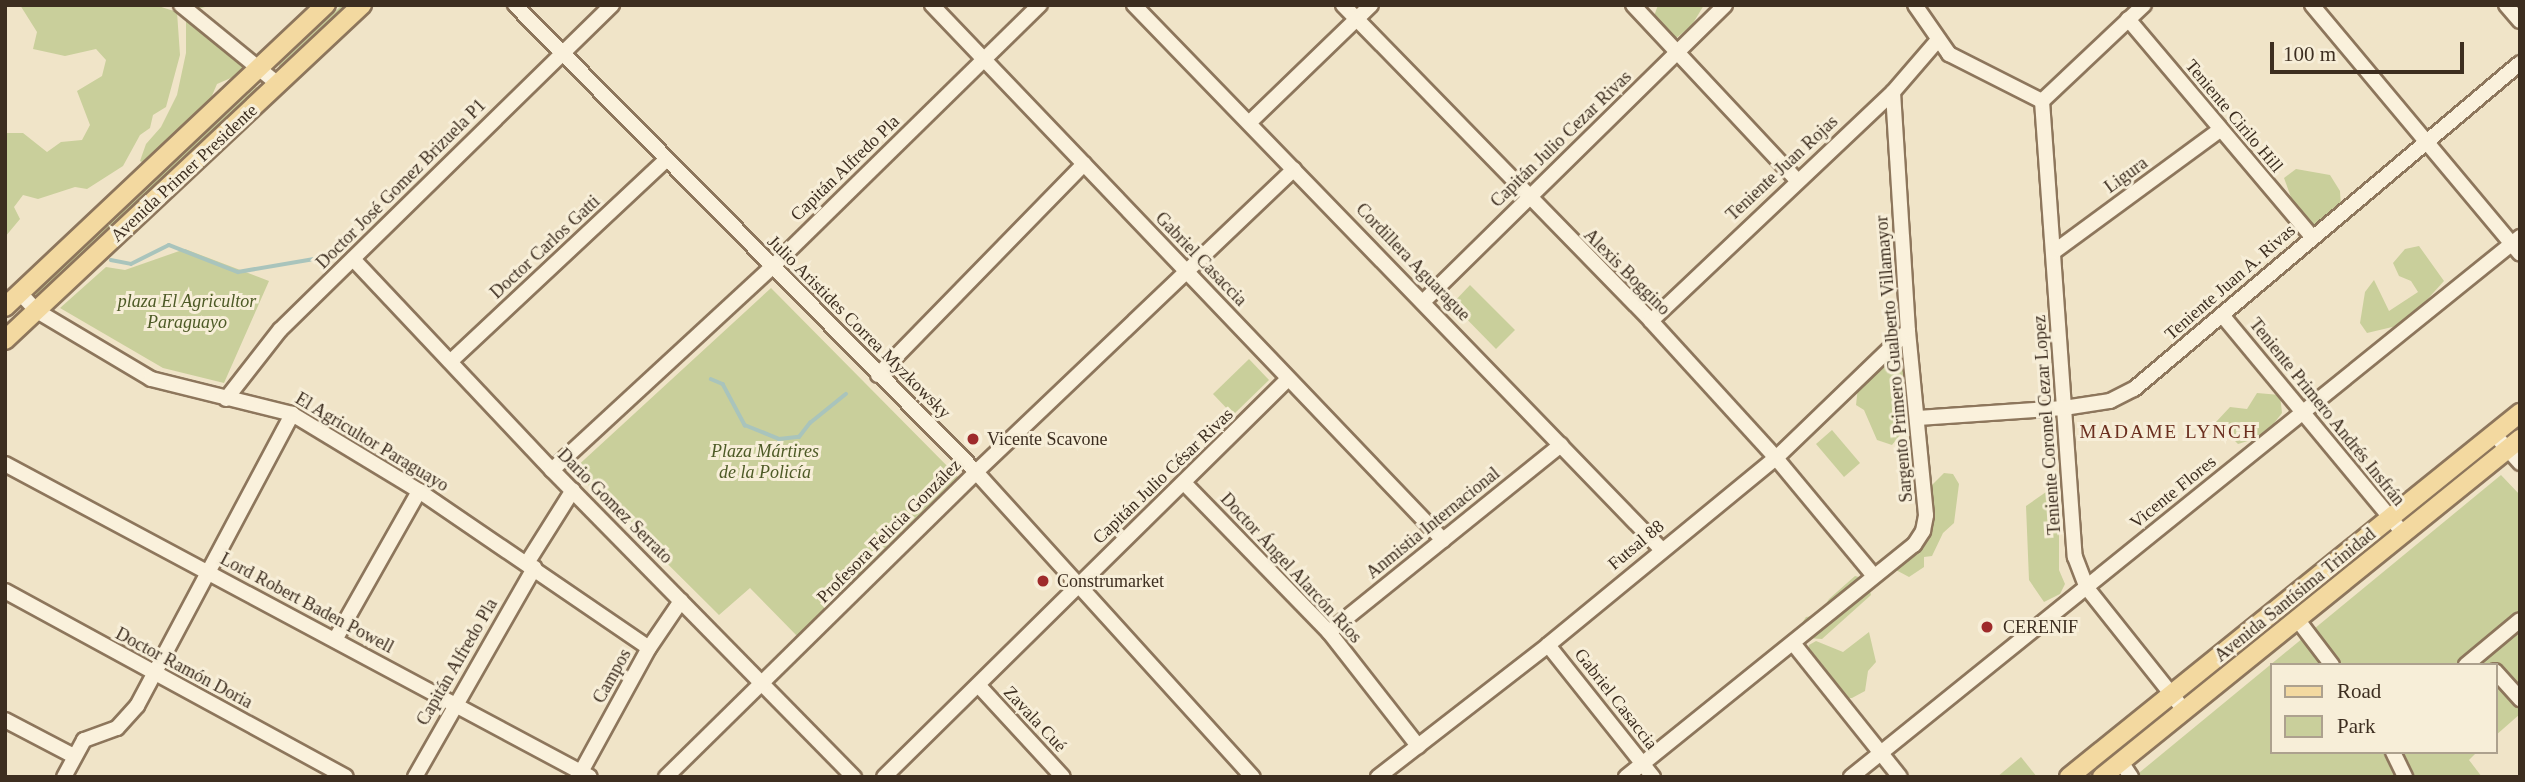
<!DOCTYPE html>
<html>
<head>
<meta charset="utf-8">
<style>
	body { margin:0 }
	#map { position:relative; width:2525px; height:782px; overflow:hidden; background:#f0e4c8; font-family:"Times New Roman",serif }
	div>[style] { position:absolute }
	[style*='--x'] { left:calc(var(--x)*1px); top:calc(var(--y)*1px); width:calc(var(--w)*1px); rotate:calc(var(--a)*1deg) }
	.green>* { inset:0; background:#c9cf9b }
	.stream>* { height:3.5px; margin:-1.75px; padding:0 1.75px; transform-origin:1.75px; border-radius:1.75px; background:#a9c4bc }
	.roads { filter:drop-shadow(2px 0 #8d765c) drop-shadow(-2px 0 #8d765c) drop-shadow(0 2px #8d765c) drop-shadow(0 -2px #8d765c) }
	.minor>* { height:14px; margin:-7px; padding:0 7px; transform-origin:7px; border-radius:7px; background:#faf1dc }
	.major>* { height:18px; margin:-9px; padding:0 9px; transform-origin:9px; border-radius:9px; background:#f3d9a0 }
	.dots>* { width:19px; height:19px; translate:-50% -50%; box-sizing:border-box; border:4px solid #f7eed8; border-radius:50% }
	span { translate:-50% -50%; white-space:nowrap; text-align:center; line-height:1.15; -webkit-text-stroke:6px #f7eed8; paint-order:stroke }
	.street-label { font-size:18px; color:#3d2e20 }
	.park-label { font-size:18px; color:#4d5a26; font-style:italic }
	.poi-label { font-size:18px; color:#3d2e20 }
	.left { translate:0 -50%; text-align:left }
	.neighbourhood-label { font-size:19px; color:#6b2e1e; letter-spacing:2px }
	.frame { position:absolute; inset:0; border:7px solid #3d2e20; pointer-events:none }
	.legend { position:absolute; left:2270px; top:663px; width:228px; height:91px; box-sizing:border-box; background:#f7eed8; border:2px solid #ada18e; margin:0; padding:9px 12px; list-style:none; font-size:21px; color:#3d2e20 }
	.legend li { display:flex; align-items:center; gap:14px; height:35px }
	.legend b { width:35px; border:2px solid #ada18e }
	.scale { position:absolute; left:2270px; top:42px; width:194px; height:32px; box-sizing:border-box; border:4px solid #3d2e20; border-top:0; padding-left:9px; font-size:21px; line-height:24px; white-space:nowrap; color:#3d2e20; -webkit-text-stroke:5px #f7eed8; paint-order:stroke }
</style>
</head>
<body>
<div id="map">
	<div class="green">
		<i style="clip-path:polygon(20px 5px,155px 5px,177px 12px,180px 55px,166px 107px,153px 115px,150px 128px,140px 135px,123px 166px,87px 189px,75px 187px,38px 199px,23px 195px,14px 207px,20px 219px,5px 237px,5px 133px,23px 133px,47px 152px,61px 142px,82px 140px,90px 125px,77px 91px,102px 76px,106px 60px,96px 49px,65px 56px,33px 49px,37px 32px)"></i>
		<i style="clip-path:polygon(191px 5px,213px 5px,197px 9px,253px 57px,247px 71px,217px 84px,205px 112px,147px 165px,140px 161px,146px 144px,161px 127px,177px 95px,186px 53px,186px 10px)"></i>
		<i style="clip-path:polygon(342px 5px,351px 5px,280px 70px,279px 65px)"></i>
		<i style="clip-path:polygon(1658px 5px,1704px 5px,1692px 25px,1668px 45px,1648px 33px)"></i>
		<i style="clip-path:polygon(256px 87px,260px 89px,35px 301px,30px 296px)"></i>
		<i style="clip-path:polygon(2296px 169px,2330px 175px,2340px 191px,2341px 206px,2314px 232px,2293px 203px,2284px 178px)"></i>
		<i style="clip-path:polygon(2419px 246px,2444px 281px,2405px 324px,2367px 333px,2360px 323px,2365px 292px,2374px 280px,2389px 311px,2418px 292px,2411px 281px,2399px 276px,2393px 263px,2405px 249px)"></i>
		<i style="clip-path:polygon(185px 249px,269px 281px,224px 383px,163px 368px,60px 308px,106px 267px,125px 270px)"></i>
		<i style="clip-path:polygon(1470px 285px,1515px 330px,1496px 349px,1452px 304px)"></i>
		<i style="clip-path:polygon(771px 288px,959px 478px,799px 638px,750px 588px,719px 615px,573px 470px)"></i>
		<i style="clip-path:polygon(1887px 356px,1898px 358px,1908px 375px,1900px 435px,1892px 445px,1877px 440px,1864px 410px,1856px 405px,1858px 387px)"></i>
		<i style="clip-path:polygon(1249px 359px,1269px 380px,1233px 415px,1213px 394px)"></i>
		<i style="clip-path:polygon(2257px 393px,2280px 395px,2282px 413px,2264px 436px,2238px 444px,2216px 422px,2230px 407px,2247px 409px)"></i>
		<i style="clip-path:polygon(1832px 430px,1860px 463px,1844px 477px,1816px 444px)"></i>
		<i style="clip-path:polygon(1944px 473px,1953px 474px,1959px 484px,1954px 523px,1943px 533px,1932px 556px,1924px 557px,1924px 567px,1909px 577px,1896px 570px,1905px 545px,1927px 519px,1927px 490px)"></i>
		<i style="clip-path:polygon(2501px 475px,2520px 495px,2520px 714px,2495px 736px,2495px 665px,2271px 665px,2271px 752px,2477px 752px,2469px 760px,2482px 777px,2134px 777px)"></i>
		<i style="clip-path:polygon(2059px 483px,2059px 570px,2065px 584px,2060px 594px,2044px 602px,2029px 580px,2026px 506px)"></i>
		<i style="clip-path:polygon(2388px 531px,2190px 693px,2188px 693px,2187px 691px)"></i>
		<i style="clip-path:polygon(1855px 576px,1867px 579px,1871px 595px,1822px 639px,1807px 638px,1802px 623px,1806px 617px,1819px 615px,1829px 599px)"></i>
		<i style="clip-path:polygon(1869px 632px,1876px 662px,1868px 671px,1865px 691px,1852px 698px,1835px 699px,1806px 659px,1809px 645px,1816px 641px,1843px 652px)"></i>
		<i style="clip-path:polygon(2021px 757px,2037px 777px,1997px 777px)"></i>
	</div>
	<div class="stream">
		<i style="--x:111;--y:260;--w:20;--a:11"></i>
		<i style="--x:131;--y:264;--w:42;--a:-26.6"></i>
		<i style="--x:169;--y:245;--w:74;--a:21.4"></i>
		<i style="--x:238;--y:272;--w:95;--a:-9.7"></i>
		<i style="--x:711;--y:379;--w:13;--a:23"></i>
		<i style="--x:723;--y:384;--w:47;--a:61.8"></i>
		<i style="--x:745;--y:425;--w:37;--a:22"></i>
		<i style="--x:779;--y:439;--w:20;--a:-6"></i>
		<i style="--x:799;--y:437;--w:18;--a:-52"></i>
		<i style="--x:810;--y:423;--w:46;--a:-38.9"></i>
	</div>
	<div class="roads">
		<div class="minor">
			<i style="--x:181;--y:5;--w:125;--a:39.2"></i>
			<i style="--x:515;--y:5;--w:656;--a:45.37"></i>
			<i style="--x:976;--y:472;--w:412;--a:47.8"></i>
			<i style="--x:932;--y:5;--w:740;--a:46.31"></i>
			<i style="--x:1134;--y:5;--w:757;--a:45.91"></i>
			<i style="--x:1343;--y:5;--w:441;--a:45.7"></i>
			<i style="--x:1651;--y:321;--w:185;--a:47.6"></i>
			<i style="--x:1776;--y:458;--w:152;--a:50.3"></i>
			<i style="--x:1633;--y:5;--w:238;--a:46.9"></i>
			<i style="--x:1915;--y:5;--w:60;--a:55.2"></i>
			<i style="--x:1949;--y:54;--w:104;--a:26.8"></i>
			<i style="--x:2312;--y:5;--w:324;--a:50.1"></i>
			<i style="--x:2506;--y:5;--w:21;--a:49"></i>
			<i style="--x:2128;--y:19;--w:285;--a:49.8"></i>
			<i style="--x:2042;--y:101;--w:457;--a:85.9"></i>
			<i style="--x:2075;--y:557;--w:33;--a:69"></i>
			<i style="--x:2087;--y:588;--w:156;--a:51.5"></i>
			<i style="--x:2042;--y:101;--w:140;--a:-43.3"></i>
			<i style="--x:1250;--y:122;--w:168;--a:-44"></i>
			<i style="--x:2055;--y:251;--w:205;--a:-36.3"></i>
			<i style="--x:353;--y:259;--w:290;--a:46.7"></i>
			<i style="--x:552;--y:470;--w:431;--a:45.5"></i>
			<i style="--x:20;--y:293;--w:25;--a:47"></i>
			<i style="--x:37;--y:311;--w:133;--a:30.8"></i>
			<i style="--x:151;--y:379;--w:145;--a:13.9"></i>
			<i style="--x:292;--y:414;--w:149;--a:31.2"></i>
			<i style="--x:419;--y:491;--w:278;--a:34.3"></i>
			<i style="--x:1424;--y:301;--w:422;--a:-44.5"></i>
			<i style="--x:2222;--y:315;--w:283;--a:50.3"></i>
			<i style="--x:1651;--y:321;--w:333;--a:-43.4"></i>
			<i style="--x:1893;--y:92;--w:67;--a:-49.2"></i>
			<i style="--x:451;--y:361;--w:294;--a:-43.1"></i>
			<i style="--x:878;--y:375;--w:295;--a:-45.7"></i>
			<i style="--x:226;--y:399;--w:88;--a:-52"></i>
			<i style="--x:280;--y:330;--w:465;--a:-44.4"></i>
			<i style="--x:1918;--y:418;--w:146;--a:-3.9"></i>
			<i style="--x:2064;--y:408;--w:47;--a:-8.7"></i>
			<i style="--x:2110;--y:401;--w:27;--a:-27"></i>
			<i style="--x:2134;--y:389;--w:505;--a:-40.18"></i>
			<i style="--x:2494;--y:434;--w:39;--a:48"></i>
			<i style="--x:5;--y:464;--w:663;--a:28.15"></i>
			<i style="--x:552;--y:470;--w:299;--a:-42.7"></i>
			<i style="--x:772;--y:267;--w:375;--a:-44.4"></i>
			<i style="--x:1185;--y:484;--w:206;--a:45.8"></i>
			<i style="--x:1329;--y:632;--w:145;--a:52"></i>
			<i style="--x:527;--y:563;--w:86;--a:-57.8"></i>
			<i style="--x:5;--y:591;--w:388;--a:28.6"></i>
			<i style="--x:2297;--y:619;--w:58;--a:52.7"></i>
			<i style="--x:1329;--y:632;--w:298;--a:-38.9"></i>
			<i style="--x:336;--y:638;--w:169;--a:-60.5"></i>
			<i style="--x:1793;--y:643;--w:171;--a:51.4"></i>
			<i style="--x:1548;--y:645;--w:169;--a:51.5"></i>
			<i style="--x:2466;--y:665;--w:70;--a:-39.8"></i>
			<i style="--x:2495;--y:671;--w:38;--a:48"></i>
			<i style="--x:980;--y:687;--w:122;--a:47.3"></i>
			<i style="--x:5;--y:720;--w:76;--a:27.6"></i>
			<i style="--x:2393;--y:752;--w:28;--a:64"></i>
			<i style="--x:2121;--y:762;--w:18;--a:56"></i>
			<i style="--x:581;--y:772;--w:141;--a:-61.3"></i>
			<i style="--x:649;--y:648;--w:57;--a:-55.8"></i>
			<i style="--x:64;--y:777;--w:42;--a:-61.6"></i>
			<i style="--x:84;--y:740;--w:35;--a:-20"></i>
			<i style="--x:117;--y:728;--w:30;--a:-48"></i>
			<i style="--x:137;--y:706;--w:331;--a:-62"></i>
			<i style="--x:415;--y:777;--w:241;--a:-60.3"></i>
			<i style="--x:666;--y:777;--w:435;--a:-44.5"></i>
			<i style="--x:976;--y:472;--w:439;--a:-43.6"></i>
			<i style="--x:884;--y:777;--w:567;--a:-44.57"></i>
			<i style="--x:1378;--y:777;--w:215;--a:-37.8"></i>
			<i style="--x:1548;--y:645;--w:295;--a:-39.4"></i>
			<i style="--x:1776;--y:458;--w:183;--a:-43.9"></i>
			<i style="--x:1626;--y:777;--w:370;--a:-38.9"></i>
			<i style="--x:1914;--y:545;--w:17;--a:-57"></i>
			<i style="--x:1923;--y:531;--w:16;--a:-79"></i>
			<i style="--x:1926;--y:515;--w:185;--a:-95.6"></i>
			<i style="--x:1908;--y:331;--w:239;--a:-93.6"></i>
			<i style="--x:1851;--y:777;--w:860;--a:-38.91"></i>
		</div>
		<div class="major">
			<i style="--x:5;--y:307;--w:441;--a:-43.3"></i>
			<i style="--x:5;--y:340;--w:490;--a:-43.2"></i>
			<i style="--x:2069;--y:777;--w:580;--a:-38.91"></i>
			<i style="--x:2102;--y:777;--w:538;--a:-38.96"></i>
		</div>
	</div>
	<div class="dots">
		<i style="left:973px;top:439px;background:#9e2a2b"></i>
		<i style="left:1043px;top:581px;background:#9e2a2b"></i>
		<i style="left:1987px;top:627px;background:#9e2a2b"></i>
	</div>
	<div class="street-label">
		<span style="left:2234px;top:116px;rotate:50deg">Teniente Cirilo Hill</span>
		<span style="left:1561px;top:139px;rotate:-44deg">Capitán Julio Cezar Rivas</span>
		<span style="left:845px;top:168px;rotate:-44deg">Capitán Alfredo Pla</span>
		<span style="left:1782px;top:168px;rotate:-43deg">Teniente Juan Rojas</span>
		<span style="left:184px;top:173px;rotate:-43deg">Avenida Primer Presidente</span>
		<span style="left:2126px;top:175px;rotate:-36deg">Ligura</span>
		<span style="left:401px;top:184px;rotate:-45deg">Doctor José Gomez Brizuela P1</span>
		<span style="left:545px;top:247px;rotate:-43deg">Doctor Carlos Gatti</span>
		<span style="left:1201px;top:259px;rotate:46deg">Gabriel Casaccia</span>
		<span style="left:1413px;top:262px;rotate:46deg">Cordillera Aguarague</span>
		<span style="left:1627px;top:272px;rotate:45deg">Alexis Boggino</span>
		<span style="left:2230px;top:282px;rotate:-41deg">Teniente Juan A. Rivas</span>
		<span style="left:859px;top:327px;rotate:45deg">Julio Aristides Correa Myzkowsky</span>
		<span style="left:1894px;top:359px;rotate:-95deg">Sargento Primero Gualberto Villamayor</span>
		<span style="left:2327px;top:412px;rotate:51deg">Teniente Primero Andrés Insfrán</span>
		<span style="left:2047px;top:425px;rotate:-94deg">Teniente Coronel Cezar Lopez</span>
		<span style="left:372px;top:442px;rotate:31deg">El Agricultor Paraguayo</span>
		<span style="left:1163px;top:476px;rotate:-44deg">Capitán Julio César Rivas</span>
		<span style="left:2173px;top:492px;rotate:-39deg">Vicente Flores</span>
		<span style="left:615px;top:506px;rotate:45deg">Dario Gomez Serrato</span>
		<span style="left:1433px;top:523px;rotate:-39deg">Anmistia Internacional</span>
		<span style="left:889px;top:531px;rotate:-45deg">Profesora Felicia González</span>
		<span style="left:1636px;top:545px;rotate:-40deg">Futsal 88</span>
		<span style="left:1291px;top:568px;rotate:47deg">Doctor Ángel Alarcón Ríos</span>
		<span style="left:2295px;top:595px;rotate:-39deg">Avenida Santísima Trinidad</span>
		<span style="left:307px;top:603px;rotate:28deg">Lord Robert Baden Powell</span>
		<span style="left:457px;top:662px;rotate:-60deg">Capitán Alfredo Pla</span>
		<span style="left:184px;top:668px;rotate:28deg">Doctor Ramón Doria</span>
		<span style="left:612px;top:676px;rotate:-61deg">Campos</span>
		<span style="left:1616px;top:699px;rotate:52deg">Gabriel Casaccia</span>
		<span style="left:1035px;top:719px;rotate:47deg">Zavala Cué</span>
	</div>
	<div class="park-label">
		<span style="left:187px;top:312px">plaza El Agricultor<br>Paraguayo</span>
		<span style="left:765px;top:462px">Plaza Mártires<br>de la Policía</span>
	</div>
	<div class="poi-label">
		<span class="left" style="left:987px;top:439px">Vicente Scavone</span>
		<span class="left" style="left:1057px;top:581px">Construmarket</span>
		<span class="left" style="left:2003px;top:627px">CERENIF</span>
	</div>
	<div class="neighbourhood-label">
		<span style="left:2169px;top:432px">MADAME LYNCH</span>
	</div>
	<div class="frame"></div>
	<ul class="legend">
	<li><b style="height:9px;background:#f3d9a0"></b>Road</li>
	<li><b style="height:19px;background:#c9cf9b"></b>Park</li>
	</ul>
	<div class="scale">100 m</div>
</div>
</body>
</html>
